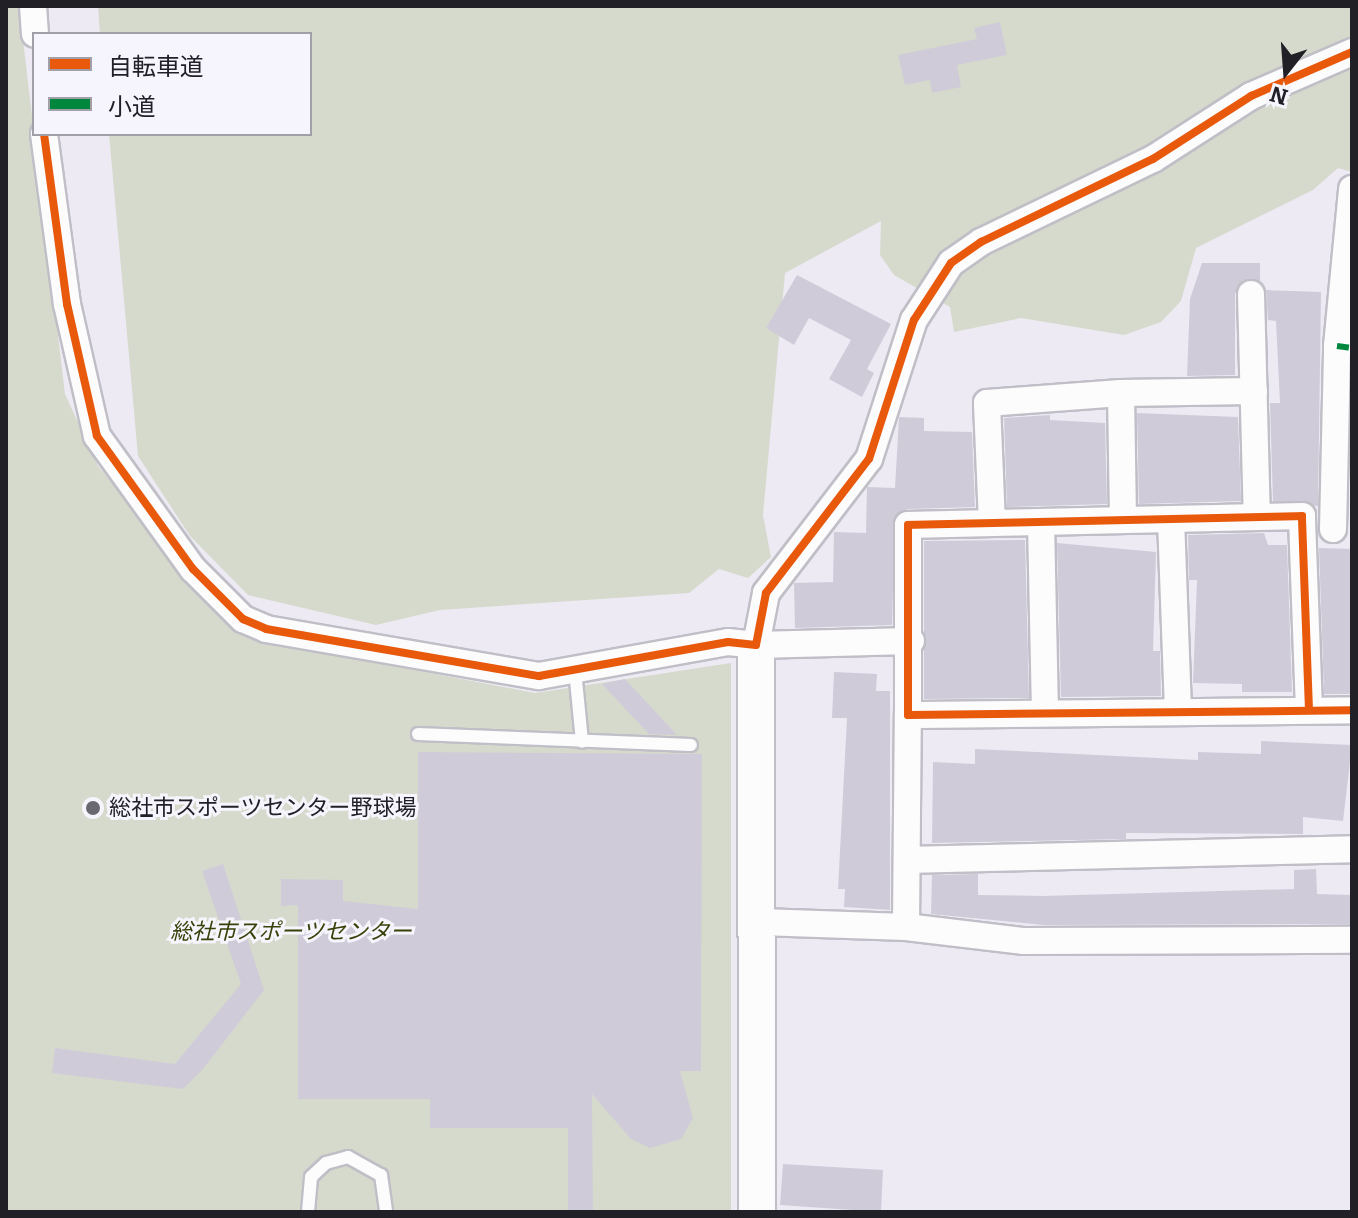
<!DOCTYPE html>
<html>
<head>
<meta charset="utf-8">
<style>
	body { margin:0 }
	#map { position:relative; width:1358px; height:1218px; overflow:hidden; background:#edeaf4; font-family:Bitter,"Noto Sans JP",serif }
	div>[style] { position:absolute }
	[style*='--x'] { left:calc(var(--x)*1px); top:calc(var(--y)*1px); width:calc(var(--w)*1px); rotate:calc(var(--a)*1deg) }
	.green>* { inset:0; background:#d6dacc }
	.building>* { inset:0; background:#d0cbd9 }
	.roads { filter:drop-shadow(2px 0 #c0bec6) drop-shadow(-2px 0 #c0bec6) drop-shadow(0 2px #c0bec6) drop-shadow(0 -2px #c0bec6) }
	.lane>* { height:12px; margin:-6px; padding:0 6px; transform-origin:6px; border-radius:6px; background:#fcfcfd }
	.street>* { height:26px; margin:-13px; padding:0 13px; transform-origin:13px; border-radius:13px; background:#fcfcfd }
	.secondary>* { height:36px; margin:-18px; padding:0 18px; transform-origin:18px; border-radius:18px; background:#fcfcfd }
	.quiet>* { height:6px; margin-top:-3px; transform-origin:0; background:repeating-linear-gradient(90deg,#00873e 0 12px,transparent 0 18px) }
	.cycleway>* { height:8px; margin:-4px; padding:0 4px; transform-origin:4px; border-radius:4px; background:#e8590c }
	.dots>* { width:22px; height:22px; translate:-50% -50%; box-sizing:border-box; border:4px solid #f6f4fc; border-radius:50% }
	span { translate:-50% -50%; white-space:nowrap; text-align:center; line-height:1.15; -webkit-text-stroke:6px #f6f4fc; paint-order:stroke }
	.poi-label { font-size:22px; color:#222027 }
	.left { translate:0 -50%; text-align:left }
	.park-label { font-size:22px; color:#374107; font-style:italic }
	.frame { position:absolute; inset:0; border:8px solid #222027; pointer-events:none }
	.legend { position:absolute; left:32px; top:32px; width:280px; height:104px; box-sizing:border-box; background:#f6f4fc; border:2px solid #a19fa7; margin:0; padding:10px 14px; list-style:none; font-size:24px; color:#222027 }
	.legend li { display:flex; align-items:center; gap:16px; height:40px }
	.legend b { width:40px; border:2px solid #a19fa7 }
	.north { position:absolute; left:1246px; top:32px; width:80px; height:80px; -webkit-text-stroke:6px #f6f4fc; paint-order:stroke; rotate:197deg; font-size:22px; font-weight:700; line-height:32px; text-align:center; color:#222027 }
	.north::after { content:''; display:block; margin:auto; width:28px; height:36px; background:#222027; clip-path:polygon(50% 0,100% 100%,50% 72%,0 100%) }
</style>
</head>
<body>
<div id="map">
	<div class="green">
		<i style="clip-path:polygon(6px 6px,19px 6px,65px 394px,98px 466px,231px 628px,258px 640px,535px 693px,731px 663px,731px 1212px,6px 1212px)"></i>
		<i style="clip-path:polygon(98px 6px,1352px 6px,1352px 172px,1338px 168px,1313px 190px,1196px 248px,1181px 301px,1161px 322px,1124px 335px,1021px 318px,954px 332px,950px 307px,894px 275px,880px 255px,881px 221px,785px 273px,763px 515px,771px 557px,748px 578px,719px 569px,689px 593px,440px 610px,376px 625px,248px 595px,190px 536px,138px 456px,109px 134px,310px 134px,310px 34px,100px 34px)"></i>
	</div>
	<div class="building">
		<i style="clip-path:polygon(1000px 22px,1007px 55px,957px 65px,961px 87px,932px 93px,930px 80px,905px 85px,898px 55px,977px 39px,974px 28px)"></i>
		<i style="clip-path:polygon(1202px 263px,1260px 263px,1260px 281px,1243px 280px,1235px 294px,1235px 375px,1187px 376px,1190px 299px)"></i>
		<i style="clip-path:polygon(797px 275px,891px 324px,867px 369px,874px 373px,862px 397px,829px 379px,851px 340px,809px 318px,794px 345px,766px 328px)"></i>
		<i style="clip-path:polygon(1266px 290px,1321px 292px,1318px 506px,1273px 501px,1270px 403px,1280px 403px,1276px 321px,1268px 320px)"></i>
		<i style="clip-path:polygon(1137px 413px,1238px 417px,1241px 501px,1139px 504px)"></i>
		<i style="clip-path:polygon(1050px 415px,1050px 420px,1105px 423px,1107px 504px,1007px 507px,1004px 418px)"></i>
		<i style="clip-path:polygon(899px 417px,924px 418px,924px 431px,972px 432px,975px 507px,908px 509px,895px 516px,892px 625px,795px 628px,794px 583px,833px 582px,834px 532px,866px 533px,867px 487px,895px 488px)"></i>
		<i style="clip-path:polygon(1264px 533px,1268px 545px,1287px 545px,1292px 692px,1242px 692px,1242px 684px,1193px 683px,1197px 580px,1189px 580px,1188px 535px)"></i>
		<i style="clip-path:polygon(1025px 540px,1029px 698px,924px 699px,924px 541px)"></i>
		<i style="clip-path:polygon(1057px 543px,1156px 552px,1153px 651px,1160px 651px,1161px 696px,1061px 697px)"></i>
		<i style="clip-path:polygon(1319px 548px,1352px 549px,1352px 694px,1324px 694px)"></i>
		<i style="clip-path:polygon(834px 672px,877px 674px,876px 691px,890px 691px,890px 910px,844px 907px,845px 889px,838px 889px,847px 718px,832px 718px)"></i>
		<i style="clip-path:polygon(625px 679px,677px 735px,649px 734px,602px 684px)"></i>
		<i style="clip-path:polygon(1261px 741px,1352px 745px,1343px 821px,1303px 817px,1303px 834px,1126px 833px,1126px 839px,932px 843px,933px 762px,975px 764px,975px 749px,1198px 760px,1198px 752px,1261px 754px)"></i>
		<i style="clip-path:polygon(418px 752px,702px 754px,701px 1071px,680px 1071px,693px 1118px,681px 1139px,650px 1148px,631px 1139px,592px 1094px,593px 1212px,568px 1212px,568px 1128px,430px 1128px,430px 1099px,298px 1099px,298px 905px,281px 906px,281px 879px,343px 880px,343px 901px,418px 909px)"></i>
		<i style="clip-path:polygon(223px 864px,264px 990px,203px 1069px,183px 1089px,52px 1073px,55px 1048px,175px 1064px,241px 984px,202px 871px)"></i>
		<i style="clip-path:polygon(1316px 869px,1317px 894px,1352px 895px,1352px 924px,1044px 925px,931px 914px,932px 875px,978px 874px,978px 895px,1043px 896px,1294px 889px,1294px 870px)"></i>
		<i style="clip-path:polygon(783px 1164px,883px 1170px,881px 1212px,780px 1205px)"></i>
	</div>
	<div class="roads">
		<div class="lane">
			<i style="--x:575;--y:670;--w:72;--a:84.4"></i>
			<i style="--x:418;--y:734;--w:273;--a:2.3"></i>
			<i style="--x:308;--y:1212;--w:35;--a:-85"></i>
			<i style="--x:311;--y:1177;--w:21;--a:-43"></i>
			<i style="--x:326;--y:1163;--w:23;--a:-15"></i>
			<i style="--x:348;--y:1157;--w:38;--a:29"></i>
			<i style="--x:381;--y:1175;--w:37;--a:82"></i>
		</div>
		<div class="street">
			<i style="--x:33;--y:6;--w:28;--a:86"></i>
			<i style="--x:44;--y:134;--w:172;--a:82.3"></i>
			<i style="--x:67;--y:304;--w:135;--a:77.2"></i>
			<i style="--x:97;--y:436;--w:164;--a:54.2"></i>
			<i style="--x:193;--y:569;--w:71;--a:45"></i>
			<i style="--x:243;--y:619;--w:25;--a:23"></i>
			<i style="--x:266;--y:629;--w:277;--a:9.8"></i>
			<i style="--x:539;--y:676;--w:192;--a:-10.2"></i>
			<i style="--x:728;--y:642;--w:28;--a:6"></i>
			<i style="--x:756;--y:645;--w:53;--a:-79.1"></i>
			<i style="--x:766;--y:593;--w:169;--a:-52.5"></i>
			<i style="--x:869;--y:459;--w:146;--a:-72.1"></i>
			<i style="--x:914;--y:320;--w:68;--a:-57"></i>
			<i style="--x:951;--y:263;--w:37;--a:-35"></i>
			<i style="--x:981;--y:242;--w:191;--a:-25.8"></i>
			<i style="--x:1153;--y:159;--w:117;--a:-32.7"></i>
			<i style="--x:1251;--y:96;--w:110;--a:-23.5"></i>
			<i style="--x:1251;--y:294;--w:223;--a:88.5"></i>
			<i style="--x:1171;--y:519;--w:192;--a:87.9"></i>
			<i style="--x:1123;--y:520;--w:127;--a:-90.9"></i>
			<i style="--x:1121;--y:393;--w:133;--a:-0.9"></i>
			<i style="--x:1041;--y:522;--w:191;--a:88.8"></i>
			<i style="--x:992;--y:523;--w:120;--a:-92.4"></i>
			<i style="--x:987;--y:403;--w:134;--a:-4.3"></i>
			<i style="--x:1333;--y:529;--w:183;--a:-88.7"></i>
			<i style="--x:1337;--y:346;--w:158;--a:-84.5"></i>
			<i style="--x:756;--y:645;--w:155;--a:-1.5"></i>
			<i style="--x:1309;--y:710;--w:194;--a:-92.1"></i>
			<i style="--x:1302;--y:516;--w:394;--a:178.7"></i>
			<i style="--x:908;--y:525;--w:190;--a:90"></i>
			<i style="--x:908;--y:715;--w:444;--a:-0.6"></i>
			<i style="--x:908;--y:860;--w:444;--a:-1.4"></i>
			<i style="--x:760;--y:922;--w:146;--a:2"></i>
			<i style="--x:906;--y:927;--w:119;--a:6.8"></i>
			<i style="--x:1024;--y:941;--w:328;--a:-0.2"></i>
			<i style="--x:906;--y:927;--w:212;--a:-89.5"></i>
		</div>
		<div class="secondary">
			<i style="--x:756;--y:645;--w:567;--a:89.9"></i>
		</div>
	</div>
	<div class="quiet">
		<i style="--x:1337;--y:346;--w:15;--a:8"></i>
	</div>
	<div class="cycleway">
		<i style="--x:44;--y:134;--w:172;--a:82.3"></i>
		<i style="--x:67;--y:304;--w:135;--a:77.2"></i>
		<i style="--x:97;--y:436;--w:164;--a:54.2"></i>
		<i style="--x:193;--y:569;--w:71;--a:45"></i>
		<i style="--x:243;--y:619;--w:25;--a:23"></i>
		<i style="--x:266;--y:629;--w:277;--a:9.8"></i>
		<i style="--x:539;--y:676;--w:192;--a:-10.2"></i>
		<i style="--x:728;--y:642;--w:28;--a:6"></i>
		<i style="--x:756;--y:645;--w:53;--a:-79.1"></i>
		<i style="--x:766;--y:593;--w:169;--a:-52.5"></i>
		<i style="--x:869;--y:459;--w:146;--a:-72.1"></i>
		<i style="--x:914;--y:320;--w:68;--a:-57"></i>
		<i style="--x:951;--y:263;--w:37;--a:-35"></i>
		<i style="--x:981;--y:242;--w:191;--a:-25.8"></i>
		<i style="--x:1153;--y:159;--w:117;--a:-32.7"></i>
		<i style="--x:1251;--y:96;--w:110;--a:-23.5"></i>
		<i style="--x:1309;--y:710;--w:194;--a:-92.1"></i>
		<i style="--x:1302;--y:516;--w:394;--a:178.7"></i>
		<i style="--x:908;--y:525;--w:190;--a:90"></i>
		<i style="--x:908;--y:715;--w:444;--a:-0.6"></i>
	</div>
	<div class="dots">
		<i style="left:93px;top:808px;background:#69676f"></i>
	</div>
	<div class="poi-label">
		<span class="left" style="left:109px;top:808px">総社市スポーツセンター野球場</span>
	</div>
	<div class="park-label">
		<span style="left:291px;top:932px">総社市スポーツセンター</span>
	</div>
	<div class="frame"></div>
	<ul class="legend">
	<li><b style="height:10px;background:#e8590c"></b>自転車道</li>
	<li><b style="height:10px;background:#00873e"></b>小道</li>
	</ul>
	<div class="north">N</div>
</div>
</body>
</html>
